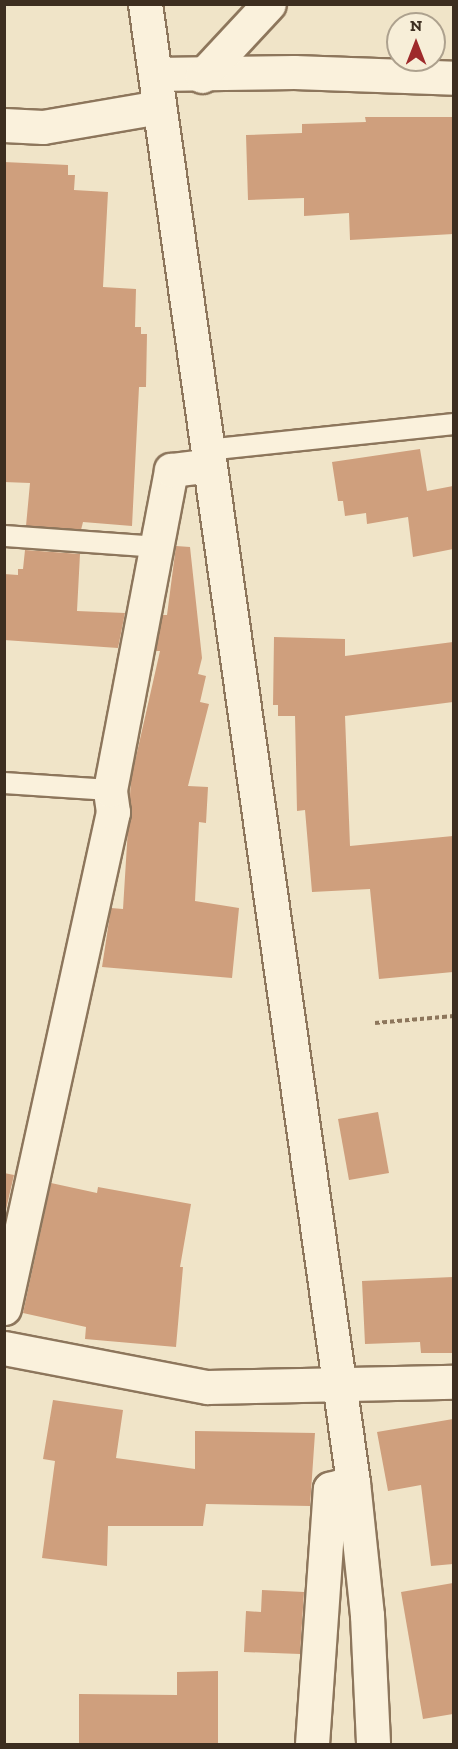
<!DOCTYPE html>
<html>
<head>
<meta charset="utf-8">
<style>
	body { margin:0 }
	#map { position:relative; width:458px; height:1749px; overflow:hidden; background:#f0e4c8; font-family:"Zilla Slab",serif }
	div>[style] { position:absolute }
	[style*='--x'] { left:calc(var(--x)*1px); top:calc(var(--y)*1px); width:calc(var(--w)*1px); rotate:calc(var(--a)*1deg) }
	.building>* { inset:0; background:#cf9f7d }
	.path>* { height:4px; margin-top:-2px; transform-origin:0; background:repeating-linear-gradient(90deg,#8d765c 0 4.5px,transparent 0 7.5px) }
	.roads { filter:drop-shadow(2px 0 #8d765c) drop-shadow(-2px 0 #8d765c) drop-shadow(0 2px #8d765c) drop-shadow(0 -2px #8d765c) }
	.lane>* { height:20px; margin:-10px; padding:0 10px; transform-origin:10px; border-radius:10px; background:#faf1dc }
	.street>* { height:33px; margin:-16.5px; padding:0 16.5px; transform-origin:16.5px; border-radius:16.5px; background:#faf1dc }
	.secondary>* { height:33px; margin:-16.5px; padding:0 16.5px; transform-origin:16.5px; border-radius:16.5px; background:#faf1dc }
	span { translate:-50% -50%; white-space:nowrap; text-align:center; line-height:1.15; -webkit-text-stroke:4.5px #f7eed8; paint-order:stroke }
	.frame { position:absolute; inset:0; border:6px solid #3d2e20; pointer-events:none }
	.north { position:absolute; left:386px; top:12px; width:60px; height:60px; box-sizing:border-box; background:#f7eed8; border:2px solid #ada18e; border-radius:50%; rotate:0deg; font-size:16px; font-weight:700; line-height:24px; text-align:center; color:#3d2e20 }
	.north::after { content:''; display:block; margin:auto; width:21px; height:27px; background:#9e2a2b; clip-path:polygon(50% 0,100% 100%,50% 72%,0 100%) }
</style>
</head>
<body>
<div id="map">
	<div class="building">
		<i style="clip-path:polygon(365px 117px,453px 117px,453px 234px,350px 240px,349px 213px,304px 216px,304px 198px,248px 200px,246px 135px,302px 133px,302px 124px,366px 122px)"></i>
		<i style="clip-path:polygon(4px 162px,68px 165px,68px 175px,75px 175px,74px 190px,108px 192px,103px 287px,136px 289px,135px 327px,141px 327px,141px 334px,147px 334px,146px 387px,139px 387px,132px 526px,83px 522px,81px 530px,26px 526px,30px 483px,4px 482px)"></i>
		<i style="clip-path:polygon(420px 449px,427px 491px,453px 486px,453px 549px,413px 557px,408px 517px,367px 524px,366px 513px,345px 516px,343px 501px,338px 501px,332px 462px)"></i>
		<i style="clip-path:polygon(176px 546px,190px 547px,202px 658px,198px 674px,206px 676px,200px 702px,209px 704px,188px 786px,208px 787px,206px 823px,199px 822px,195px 901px,239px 908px,232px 978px,102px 967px,111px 908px,123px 909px,131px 779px,160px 651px,156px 651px,162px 615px,167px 615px)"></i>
		<i style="clip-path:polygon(25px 550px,80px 554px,77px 611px,125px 613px,118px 648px,4px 640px,4px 574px,18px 575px,18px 569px,23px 569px)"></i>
		<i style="clip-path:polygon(274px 637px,345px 639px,345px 656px,453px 642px,453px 702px,345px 716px,350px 846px,453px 836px,453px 972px,379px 979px,370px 889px,312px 892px,305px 810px,297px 811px,295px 716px,278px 716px,278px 705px,273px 705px)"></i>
		<i style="clip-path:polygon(378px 1112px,389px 1173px,349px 1180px,338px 1119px)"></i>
		<i style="clip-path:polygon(4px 1173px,14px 1175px,4px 1218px)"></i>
		<i style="clip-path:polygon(51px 1183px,97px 1193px,98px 1187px,191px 1204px,180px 1267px,183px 1267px,176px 1347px,85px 1339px,86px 1327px,23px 1313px)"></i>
		<i style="clip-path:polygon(453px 1277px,453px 1353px,421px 1353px,420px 1342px,365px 1344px,362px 1281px)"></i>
		<i style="clip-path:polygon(53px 1400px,123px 1410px,116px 1458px,195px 1469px,195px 1431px,315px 1433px,310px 1506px,206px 1504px,203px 1526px,108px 1526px,107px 1566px,42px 1558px,55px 1461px,43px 1459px)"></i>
		<i style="clip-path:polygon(453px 1419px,453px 1564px,431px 1566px,421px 1485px,388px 1491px,377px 1432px)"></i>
		<i style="clip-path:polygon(453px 1583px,453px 1714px,423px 1719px,401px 1592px)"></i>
		<i style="clip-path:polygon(262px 1590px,304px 1592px,300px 1654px,244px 1652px,246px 1611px,261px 1612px)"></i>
		<i style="clip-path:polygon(218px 1671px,218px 1744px,79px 1744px,79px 1694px,177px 1695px,177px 1672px)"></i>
	</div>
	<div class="path">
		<i style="--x:375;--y:1023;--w:79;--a:-5.1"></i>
	</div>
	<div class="roads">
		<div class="lane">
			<i style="--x:207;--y:450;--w:248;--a:-6"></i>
			<i style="--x:4;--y:536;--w:152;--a:4.1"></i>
			<i style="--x:4;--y:783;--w:106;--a:3.8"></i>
		</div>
		<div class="street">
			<i style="--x:155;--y:74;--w:139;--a:-0.8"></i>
			<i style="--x:294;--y:72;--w:160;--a:2.1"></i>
			<i style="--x:202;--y:76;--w:98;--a:-47.1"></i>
			<i style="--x:4;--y:125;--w:39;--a:3"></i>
			<i style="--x:43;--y:127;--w:118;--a:-9.8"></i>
			<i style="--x:4;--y:1308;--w:508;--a:-77.61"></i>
			<i style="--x:113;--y:812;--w:22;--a:-98"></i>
			<i style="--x:110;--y:790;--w:326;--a:-79.2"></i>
			<i style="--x:171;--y:470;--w:38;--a:-7"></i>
			<i style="--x:4;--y:1348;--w:207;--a:10.9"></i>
			<i style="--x:207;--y:1387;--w:247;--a:-1.2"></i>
			<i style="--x:312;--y:1744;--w:256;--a:-86"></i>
			<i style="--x:330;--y:1489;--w:24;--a:-17"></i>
		</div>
		<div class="secondary">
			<i style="--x:145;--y:4;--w:1493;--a:81.99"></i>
			<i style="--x:353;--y:1482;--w:134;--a:84"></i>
			<i style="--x:367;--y:1615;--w:129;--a:87.3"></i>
		</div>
	</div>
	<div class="frame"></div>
	<div class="north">N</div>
</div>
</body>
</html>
